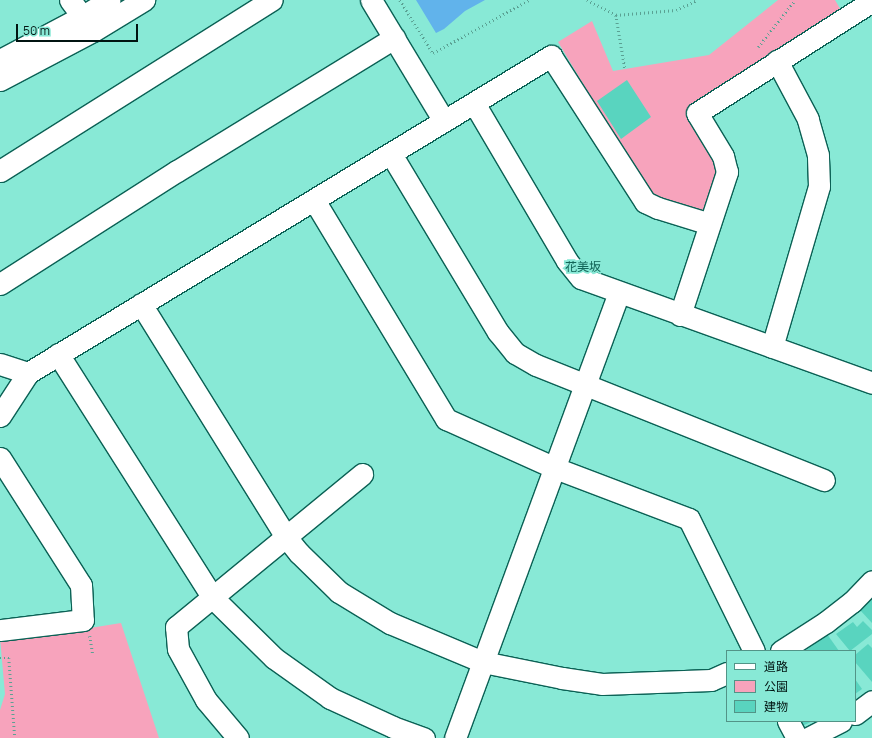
<!DOCTYPE html>
<html>
<head>
<meta charset="utf-8">
<style>
	body { margin:0 }
	#map { position:relative; width:872px; height:738px; overflow:hidden; background:#88e9d6; font-family:Manrope,"Noto Sans JP",sans-serif }
	div>[style] { position:absolute }
	[style*='--x'] { left:calc(var(--x)*1px); top:calc(var(--y)*1px); width:calc(var(--w)*1px); rotate:calc(var(--a)*1deg) }
	.green>* { inset:0; background:#f7a3bc }
	.water>* { inset:0; background:#61b3eb }
	.building>* { inset:0; background:#59d4bf }
	.path>* { height:2.5px; margin-top:-1.25px; transform-origin:0; background:repeating-linear-gradient(90deg,#5aa193 0 1px,transparent 0 4px) }
	.roads { filter:drop-shadow(1px 0 #0b6155) drop-shadow(-1px 0 #0b6155) drop-shadow(0 1px #0b6155) drop-shadow(0 -1px #0b6155) }
	.minor>* { height:21px; margin:-10.5px; padding:0 10.5px; transform-origin:10.5px; border-radius:10.5px; background:#fff }
	span { translate:-50% -50%; white-space:nowrap; text-align:center; line-height:1.15; -webkit-text-stroke:3.5px #88e9d6; paint-order:stroke }
	.quarter-label { font-size:12px; color:#126558 }
	.legend { position:absolute; left:726px; top:650px; width:130px; height:72px; box-sizing:border-box; background:#88e9d6; border:1px solid #529487; margin:0; padding:5px 7px; list-style:none; font-size:12px; color:#011411 }
	.legend li { display:flex; align-items:center; gap:8px; height:20px }
	.legend b { width:20px; border:1px solid #529487 }
	.scale { position:absolute; left:16px; top:24px; width:122px; height:18px; box-sizing:border-box; border:2px solid #011411; border-top:0; padding-left:5px; font-size:12px; line-height:14px; white-space:nowrap; color:#011411; -webkit-text-stroke:3px #88e9d6; paint-order:stroke }
</style>
</head>
<body>
<div id="map">
	<div class="green">
		<i style="clip-path:polygon(778px 0,835px 0,842px 12px,687px 110px,713px 153px,717px 169px,707px 209px,701px 213px,656px 198px,647px 191px,558px 42px,592px 21px,613px 71px,709px 55px)"></i>
		<i style="clip-path:polygon(121px 623px,159px 738px,0 738px,0 710px,5px 694px,0 638px,90px 628px)"></i>
	</div>
	<div class="water">
		<i style="clip-path:polygon(416px 0,485px 0,465px 11px,444px 29px,436px 33px)"></i>
	</div>
	<div class="building">
		<i style="clip-path:polygon(627px 80px,651px 117px,621px 139px,597px 101px)"></i>
		<i style="clip-path:polygon(872px 598px,872px 623px,860px 610px)"></i>
		<i style="clip-path:polygon(863px 621px,872px 630px,872px 634px,850px 651px,836px 634px,853px 622px,857px 627px)"></i>
		<i style="clip-path:polygon(827px 634px,839px 651px,805px 651px)"></i>
		<i style="clip-path:polygon(868px 644px,872px 648px,872px 682px,855px 662px,855px 655px)"></i>
		<i style="clip-path:polygon(855px 679px,862px 689px,855px 694px)"></i>
		<i style="clip-path:polygon(799px 721px,813px 721px,802px 726px)"></i>
	</div>
	<div class="path">
		<i style="--x:400;--y:0;--w:62;--a:58.1"></i>
		<i style="--x:433;--y:53;--w:110;--a:-28.9"></i>
		<i style="--x:587;--y:0;--w:33;--a:27"></i>
		<i style="--x:616;--y:15;--w:60;--a:-4.8"></i>
		<i style="--x:676;--y:10;--w:23;--a:-25"></i>
		<i style="--x:616;--y:15;--w:55;--a:80.5"></i>
		<i style="--x:758;--y:47;--w:60;--a:-51.8"></i>
		<i style="--x:90;--y:636;--w:18;--a:81"></i>
		<i style="--x:0;--y:658;--w:9;--a:0"></i>
		<i style="--x:9;--y:658;--w:80;--a:85.7"></i>
	</div>
	<div class="roads">
		<div class="minor">
			<i style="--x:70;--y:0;--w:35;--a:53"></i>
			<i style="--x:371;--y:0;--w:141;--a:58.9"></i>
			<i style="--x:0;--y:60;--w:94;--a:-27.9"></i>
			<i style="--x:83;--y:16;--w:31;--a:-31"></i>
			<i style="--x:0;--y:80;--w:105;--a:-27.8"></i>
			<i style="--x:93;--y:31;--w:60;--a:-31.3"></i>
			<i style="--x:474;--y:103;--w:183;--a:59.5"></i>
			<i style="--x:567;--y:261;--w:22;--a:51"></i>
			<i style="--x:581;--y:278;--w:309;--a:19.8"></i>
			<i style="--x:391;--y:154;--w:208;--a:59"></i>
			<i style="--x:498;--y:332;--w:27;--a:51"></i>
			<i style="--x:515;--y:353;--w:24;--a:30"></i>
			<i style="--x:536;--y:365;--w:310;--a:21.8"></i>
			<i style="--x:0;--y:171;--w:321;--a:-32.2"></i>
			<i style="--x:314;--y:200;--w:256;--a:58.9"></i>
			<i style="--x:446;--y:419;--w:120;--a:24.2"></i>
			<i style="--x:555;--y:468;--w:143;--a:20.8"></i>
			<i style="--x:689;--y:519;--w:147;--a:63.8"></i>
			<i style="--x:0;--y:284;--w:210;--a:-32.6"></i>
			<i style="--x:177;--y:171;--w:255;--a:-31.5"></i>
			<i style="--x:141;--y:304;--w:274;--a:58.1"></i>
			<i style="--x:286;--y:537;--w:21;--a:51"></i>
			<i style="--x:299;--y:553;--w:56;--a:44.3"></i>
			<i style="--x:339;--y:592;--w:60;--a:31.3"></i>
			<i style="--x:390;--y:623;--w:101;--a:22.8"></i>
			<i style="--x:483;--y:662;--w:81;--a:11.4"></i>
			<i style="--x:562;--y:678;--w:40;--a:8.5"></i>
			<i style="--x:602;--y:684;--w:109;--a:-2.1"></i>
			<i style="--x:711;--y:680;--w:17;--a:-24"></i>
			<i style="--x:680;--y:315;--w:151;--a:-71.8"></i>
			<i style="--x:727;--y:172;--w:16;--a:-104"></i>
			<i style="--x:723;--y:156;--w:50;--a:-121.2"></i>
			<i style="--x:697;--y:113;--w:208;--a:-32.6"></i>
			<i style="--x:772;--y:347;--w:168;--a:-73.7"></i>
			<i style="--x:819;--y:186;--w:31;--a:-92"></i>
			<i style="--x:818;--y:155;--w:37;--a:-106"></i>
			<i style="--x:808;--y:119;--w:66;--a:-118.1"></i>
			<i style="--x:58;--y:354;--w:288;--a:57.6"></i>
			<i style="--x:212;--y:597;--w:87;--a:44.5"></i>
			<i style="--x:274;--y:658;--w:69;--a:35.5"></i>
			<i style="--x:330;--y:698;--w:69;--a:24.7"></i>
			<i style="--x:393;--y:727;--w:33;--a:20"></i>
			<i style="--x:0;--y:364;--w:29;--a:18"></i>
			<i style="--x:0;--y:416;--w:51;--a:-56.9"></i>
			<i style="--x:28;--y:373;--w:612;--a:-31.22"></i>
			<i style="--x:551;--y:56;--w:174;--a:57.2"></i>
			<i style="--x:645;--y:202;--w:14;--a:25"></i>
			<i style="--x:658;--y:208;--w:54;--a:17.1"></i>
			<i style="--x:0;--y:458;--w:151;--a:57.5"></i>
			<i style="--x:81;--y:585;--w:35;--a:87"></i>
			<i style="--x:83;--y:620;--w:84;--a:173.1"></i>
			<i style="--x:781;--y:651;--w:54;--a:-32.8"></i>
			<i style="--x:826;--y:622;--w:33;--a:-38"></i>
			<i style="--x:852;--y:602;--w:29;--a:-46"></i>
			<i style="--x:855;--y:714;--w:21;--a:-37"></i>
			<i style="--x:788;--y:721;--w:19;--a:62"></i>
			<i style="--x:238;--y:738;--w:50;--a:-130.1"></i>
			<i style="--x:206;--y:700;--w:58;--a:-118.8"></i>
			<i style="--x:178;--y:649;--w:22;--a:-95"></i>
			<i style="--x:176;--y:627;--w:241;--a:-39.4"></i>
			<i style="--x:455;--y:738;--w:474;--a:-69.8"></i>
			<i style="--x:808;--y:738;--w:37;--a:-27"></i>
		</div>
	</div>
	<div class="quarter-label">
		<span style="left:583px;top:267px">花美坂</span>
	</div>
	<ul class="legend">
	<li><b style="height:5px;background:#fff"></b>道路</li>
	<li><b style="height:11px;background:#f7a3bc"></b>公園</li>
	<li><b style="height:11px;background:#59d4bf"></b>建物</li>
	</ul>
	<div class="scale">50 m</div>
</div>
</body>
</html>
